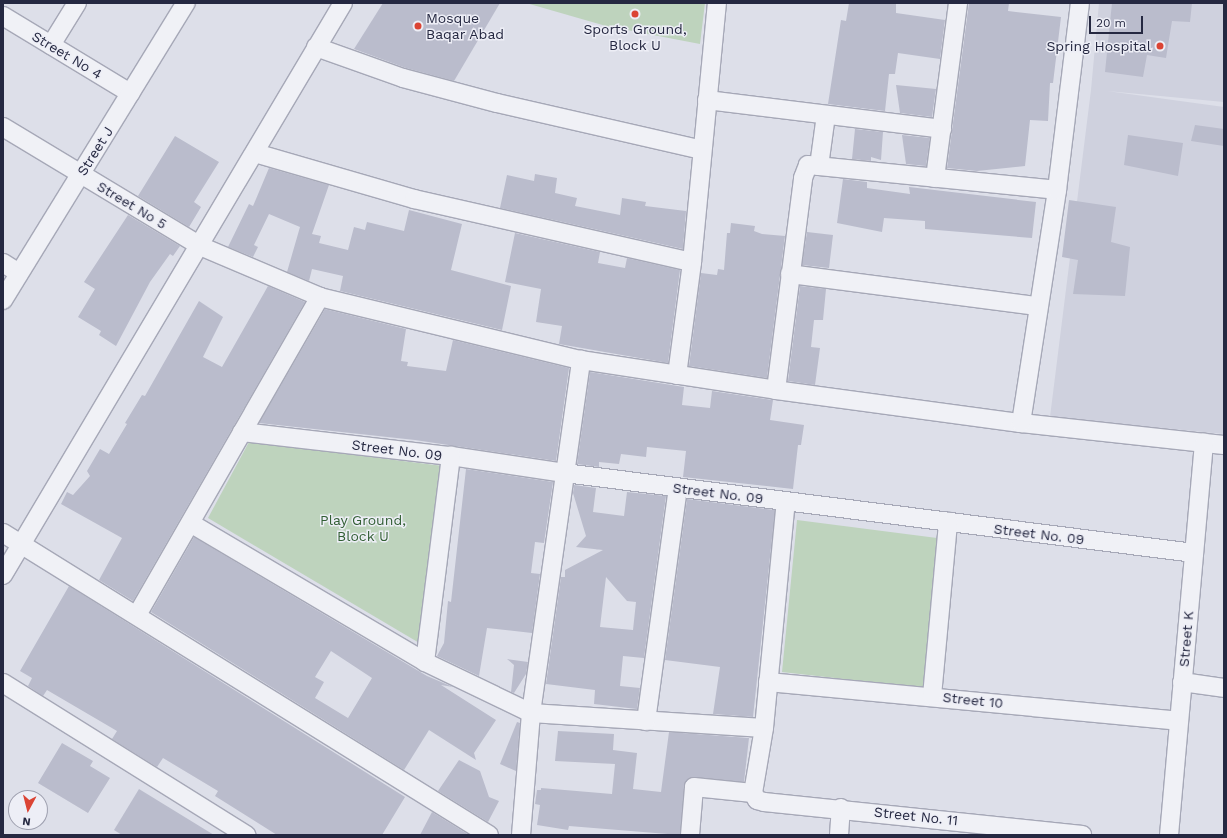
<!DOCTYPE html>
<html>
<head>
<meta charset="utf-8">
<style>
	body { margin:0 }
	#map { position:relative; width:1227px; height:838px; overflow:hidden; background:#dddfe9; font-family:"Work Sans",sans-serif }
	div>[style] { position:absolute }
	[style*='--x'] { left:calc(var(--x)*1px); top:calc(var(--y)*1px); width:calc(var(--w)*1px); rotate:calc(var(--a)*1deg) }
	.built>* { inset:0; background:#cfd1de }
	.green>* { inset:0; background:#bed3bd }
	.building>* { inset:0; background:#babccc }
	.roads { filter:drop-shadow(1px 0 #a6a8b7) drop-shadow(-1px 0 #a6a8b7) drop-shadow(0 1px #a6a8b7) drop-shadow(0 -1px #a6a8b7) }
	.street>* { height:18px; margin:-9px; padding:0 9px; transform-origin:9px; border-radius:9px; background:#f0f1f6 }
	.dots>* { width:11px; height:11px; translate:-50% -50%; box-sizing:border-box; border:2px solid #edeef6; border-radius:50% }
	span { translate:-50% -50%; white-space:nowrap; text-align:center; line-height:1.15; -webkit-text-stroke:3px #edeef6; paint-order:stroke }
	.poi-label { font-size:14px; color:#252841 }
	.left { translate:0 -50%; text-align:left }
	.right { translate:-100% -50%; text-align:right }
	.street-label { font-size:14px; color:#252841 }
	.park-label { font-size:14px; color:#315e33 }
	.frame { position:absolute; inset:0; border:4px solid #252841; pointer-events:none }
	.north { position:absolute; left:8px; top:790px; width:40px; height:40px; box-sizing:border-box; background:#edeef6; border:1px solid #9d9fae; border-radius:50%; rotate:187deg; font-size:11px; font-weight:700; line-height:16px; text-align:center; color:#252841 }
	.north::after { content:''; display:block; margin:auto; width:14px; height:18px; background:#db4434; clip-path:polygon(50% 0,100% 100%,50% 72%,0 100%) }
	.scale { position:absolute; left:1089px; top:16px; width:54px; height:18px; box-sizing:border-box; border:2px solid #252841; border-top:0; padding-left:5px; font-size:12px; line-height:14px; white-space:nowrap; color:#252841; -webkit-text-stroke:3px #edeef6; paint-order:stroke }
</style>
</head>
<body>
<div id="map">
	<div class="built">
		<i style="clip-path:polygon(1099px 3px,1224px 3px,1224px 102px,1107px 91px,1224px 107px,1224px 434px,1050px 417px,1091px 90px)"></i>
	</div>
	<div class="green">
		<i style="clip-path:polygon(526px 3px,705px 3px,700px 44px,606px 26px)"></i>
		<i style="clip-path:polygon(249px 442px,443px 466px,421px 644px,208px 518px)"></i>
		<i style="clip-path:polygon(797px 520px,937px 538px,923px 688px,782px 672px)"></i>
	</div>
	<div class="building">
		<i style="clip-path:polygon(383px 3px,500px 3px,454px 81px,406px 68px,354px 49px)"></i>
		<i style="clip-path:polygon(849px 3px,896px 3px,896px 13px,945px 20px,940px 59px,898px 53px,895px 74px,889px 74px,885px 111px,828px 104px,841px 20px,846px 21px)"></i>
		<i style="clip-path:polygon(969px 3px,1009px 3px,1008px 11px,1061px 17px,1053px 83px,1050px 83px,1048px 121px,1030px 120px,1025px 166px,977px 171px,947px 168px)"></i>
		<i style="clip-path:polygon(1112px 3px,1192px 3px,1190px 22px,1172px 21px,1166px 58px,1147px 55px,1143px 77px,1105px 72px)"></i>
		<i style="clip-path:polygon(896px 85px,936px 89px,932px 117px,900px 113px)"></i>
		<i style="clip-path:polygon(1195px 125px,1224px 129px,1224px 146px,1191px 141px)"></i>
		<i style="clip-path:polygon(855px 129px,883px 132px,881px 160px,871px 157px,871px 161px,852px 159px)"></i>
		<i style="clip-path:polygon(902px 135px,930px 138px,926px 166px,906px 164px)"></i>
		<i style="clip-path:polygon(1128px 135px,1183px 143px,1178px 176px,1124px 165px)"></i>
		<i style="clip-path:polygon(175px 136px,219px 162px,194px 202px,201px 207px,189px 227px,138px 196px)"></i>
		<i style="clip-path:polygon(269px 168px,329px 185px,312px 234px,321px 236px,319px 243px,348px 250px,354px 227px,365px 230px,367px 222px,404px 231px,409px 210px,462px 224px,451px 270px,511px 286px,502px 330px,340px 291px,343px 276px,312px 269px,309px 281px,287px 272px,300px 227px,269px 214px,254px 245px,258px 247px,253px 257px,228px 247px,249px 204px,253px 206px)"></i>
		<i style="clip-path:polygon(535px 174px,557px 178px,555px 193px,577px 198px,575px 206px,620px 215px,622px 198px,646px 202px,645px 206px,686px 211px,683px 249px,500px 208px,507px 175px,534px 181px)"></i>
		<i style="clip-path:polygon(843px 179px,867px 182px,867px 188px,910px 194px,909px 187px,1036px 202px,1032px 238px,925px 229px,925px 221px,884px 218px,882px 232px,837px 223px)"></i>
		<i style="clip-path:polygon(1069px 200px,1116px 207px,1111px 242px,1130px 247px,1125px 296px,1073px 294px,1078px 260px,1062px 257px)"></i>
		<i style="clip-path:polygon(128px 215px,180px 246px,173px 256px,170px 254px,150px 282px,116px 346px,99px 335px,101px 331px,78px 317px,95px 289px,84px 282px)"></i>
		<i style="clip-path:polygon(731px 223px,755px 226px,754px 231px,762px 234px,785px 236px,767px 378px,689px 366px,701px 273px,717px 275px,718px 269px,724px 270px,727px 233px,730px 233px)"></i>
		<i style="clip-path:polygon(807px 232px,833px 235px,829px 268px,802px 265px)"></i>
		<i style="clip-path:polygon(515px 233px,600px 252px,598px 263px,625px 268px,627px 258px,680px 270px,668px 363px,559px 344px,562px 326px,536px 322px,541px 289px,505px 282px)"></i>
		<i style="clip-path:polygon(268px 286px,305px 302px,133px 601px,99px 580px,122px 538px,61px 504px,67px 492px,73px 495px,90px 476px,87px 471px,100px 449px,109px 454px,127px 424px,125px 423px,142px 395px,145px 396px,199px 301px,223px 317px,203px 357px,222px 367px)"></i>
		<i style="clip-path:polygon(800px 286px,826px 289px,823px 320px,814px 320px,811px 347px,820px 348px,815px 385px,788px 381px)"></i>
		<i style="clip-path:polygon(325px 309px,406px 329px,401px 361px,408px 362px,407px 366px,446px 371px,453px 340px,569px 368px,556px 461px,415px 440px,259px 423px)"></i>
		<i style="clip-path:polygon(590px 372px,684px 387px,682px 405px,710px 408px,712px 391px,773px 400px,770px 420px,804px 425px,801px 445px,798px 445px,793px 489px,683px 477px,686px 451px,647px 447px,646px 457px,621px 454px,619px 464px,599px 462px,599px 467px,577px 464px)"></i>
		<i style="clip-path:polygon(466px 469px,553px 482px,544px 543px,535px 542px,531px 573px,540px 574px,532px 633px,487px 628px,479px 676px,437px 656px,444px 643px,448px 601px,451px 602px)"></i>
		<i style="clip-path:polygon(evenodd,574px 485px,596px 488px,593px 512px,624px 516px,627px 492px,666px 496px,644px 658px,623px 656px,620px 686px,640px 688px,637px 709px,594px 704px,595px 690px,546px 684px,561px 577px,565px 577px,565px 570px,603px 550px,576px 547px,586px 536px,573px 493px,574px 485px,606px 577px,627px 601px,636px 602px,633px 630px,600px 627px,606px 577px)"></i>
		<i style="clip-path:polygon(687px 499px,775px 510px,753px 717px,713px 714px,720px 667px,665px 660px)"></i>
		<i style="clip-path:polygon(evenodd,194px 537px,427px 676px,453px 687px,441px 685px,496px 720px,474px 753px,476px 760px,429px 730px,404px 770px,151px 612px,194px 537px,331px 651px,372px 678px,348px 718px,315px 698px,324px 682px,315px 677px,331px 651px)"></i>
		<i style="clip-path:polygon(69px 586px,405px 797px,382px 835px,277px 835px,215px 796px,218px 791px,163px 758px,157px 767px,112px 739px,117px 731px,47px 690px,43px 696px,28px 686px,32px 678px,20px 671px)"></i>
		<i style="clip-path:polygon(507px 659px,528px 662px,526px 674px,514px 693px,511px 692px,514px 665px)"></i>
		<i style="clip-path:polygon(517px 722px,520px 723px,516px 771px,500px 764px)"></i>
		<i style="clip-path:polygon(558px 731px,614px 734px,613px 750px,637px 753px,633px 789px,661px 792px,669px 732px,749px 738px,744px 782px,689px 778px,684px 786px,680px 835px,569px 826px,568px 830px,537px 825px,540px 805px,535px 804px,537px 790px,541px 790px,541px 788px,612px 794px,615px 764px,555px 761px)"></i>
		<i style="clip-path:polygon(62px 743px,93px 761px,90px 766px,110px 778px,88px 813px,38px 783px)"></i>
		<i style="clip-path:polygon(459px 760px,480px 771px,489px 797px,499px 801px,488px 822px,438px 791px)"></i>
		<i style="clip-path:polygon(139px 789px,214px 835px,122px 835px,114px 830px)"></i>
		<i style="clip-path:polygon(432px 812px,469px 835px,420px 835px)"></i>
	</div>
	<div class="roads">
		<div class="street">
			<i style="--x:3;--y:16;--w:149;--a:31.2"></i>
			<i style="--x:51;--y:45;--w:49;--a:-58.2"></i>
			<i style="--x:316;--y:47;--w:92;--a:19.6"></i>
			<i style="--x:403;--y:78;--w:97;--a:14.9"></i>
			<i style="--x:497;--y:103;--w:210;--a:12.9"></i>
			<i style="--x:707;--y:100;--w:237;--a:7"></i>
			<i style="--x:3;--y:127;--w:230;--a:31.1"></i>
			<i style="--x:200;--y:246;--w:130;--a:23"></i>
			<i style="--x:320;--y:297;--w:268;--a:13.6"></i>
			<i style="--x:581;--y:360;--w:197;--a:8.7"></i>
			<i style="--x:776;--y:390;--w:247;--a:7.7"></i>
			<i style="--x:1021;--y:423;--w:204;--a:6.2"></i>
			<i style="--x:255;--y:153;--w:166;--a:16.1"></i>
			<i style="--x:414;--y:199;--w:285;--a:12.8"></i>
			<i style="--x:819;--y:166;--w:51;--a:-82.2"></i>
			<i style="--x:935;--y:178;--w:177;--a:-82.5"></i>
			<i style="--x:3;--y:263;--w:19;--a:32"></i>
			<i style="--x:790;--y:274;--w:250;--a:7.4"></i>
			<i style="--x:3;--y:300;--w:349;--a:-58.4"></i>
			<i style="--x:677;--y:375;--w:114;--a:-82.4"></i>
			<i style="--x:692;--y:262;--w:260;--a:-84.5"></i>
			<i style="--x:776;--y:390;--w:214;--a:-82.7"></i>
			<i style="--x:803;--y:178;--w:14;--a:-69"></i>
			<i style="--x:808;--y:165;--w:250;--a:5.7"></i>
			<i style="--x:1021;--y:423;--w:236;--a:-81.2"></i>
			<i style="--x:1057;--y:190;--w:188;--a:-83"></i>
			<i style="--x:242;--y:432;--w:210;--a:6.6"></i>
			<i style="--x:451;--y:456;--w:115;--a:8.5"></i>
			<i style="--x:565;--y:473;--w:634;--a:7.25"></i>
			<i style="--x:192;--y:524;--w:271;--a:30.6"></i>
			<i style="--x:425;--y:662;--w:118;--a:25.7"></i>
			<i style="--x:531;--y:713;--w:233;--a:3.7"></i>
			<i style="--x:3;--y:533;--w:572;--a:31.86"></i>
			<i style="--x:3;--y:575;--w:665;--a:-59.27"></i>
			<i style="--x:137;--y:615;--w:367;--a:-60.1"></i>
			<i style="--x:425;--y:662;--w:208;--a:-82.8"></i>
			<i style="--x:768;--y:682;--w:412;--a:5.4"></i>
			<i style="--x:1182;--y:682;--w:42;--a:8.1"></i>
			<i style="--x:3;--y:683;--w:287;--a:32"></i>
			<i style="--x:932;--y:696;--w:175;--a:-84.7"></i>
			<i style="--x:646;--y:721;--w:235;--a:-82.2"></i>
			<i style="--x:753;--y:793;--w:8;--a:60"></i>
			<i style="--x:757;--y:800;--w:7;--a:16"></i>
			<i style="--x:764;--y:802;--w:320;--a:5.9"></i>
			<i style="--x:753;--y:793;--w:66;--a:-80.4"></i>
			<i style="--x:764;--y:728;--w:228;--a:-84.5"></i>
			<i style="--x:521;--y:835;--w:122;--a:-85.3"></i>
			<i style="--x:531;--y:713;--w:357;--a:-81.9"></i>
			<i style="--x:690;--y:835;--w:48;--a:-85.2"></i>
			<i style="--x:694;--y:787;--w:59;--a:5.8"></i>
			<i style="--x:839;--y:835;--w:27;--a:-86"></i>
			<i style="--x:1169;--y:835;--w:394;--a:-84.9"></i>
		</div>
	</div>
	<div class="dots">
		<i style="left:635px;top:14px;background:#db4434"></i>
		<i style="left:418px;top:26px;background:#db4434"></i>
		<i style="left:1160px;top:46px;background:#db4434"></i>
	</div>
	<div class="poi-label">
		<span class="left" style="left:426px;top:26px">Mosque<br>Baqar Abad</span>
		<span style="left:635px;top:37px">Sports Ground,<br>Block U</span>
		<span class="right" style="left:1151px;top:46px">Spring Hospital</span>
	</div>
	<div class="street-label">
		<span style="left:67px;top:55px;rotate:31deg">Street No 4</span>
		<span style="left:95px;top:151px;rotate:-58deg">Street J</span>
		<span style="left:132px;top:205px;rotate:31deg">Street No 5</span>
		<span style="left:397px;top:450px;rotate:7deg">Street No. 09</span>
		<span style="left:718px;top:493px;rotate:7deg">Street No. 09</span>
		<span style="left:1039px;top:534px;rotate:7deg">Street No. 09</span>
		<span style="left:1186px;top:639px;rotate:-85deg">Street K</span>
		<span style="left:973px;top:700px;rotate:6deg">Street 10</span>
		<span style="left:916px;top:816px;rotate:6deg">Street No. 11</span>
	</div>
	<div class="park-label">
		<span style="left:363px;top:528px">Play Ground,<br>Block U</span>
	</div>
	<div class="frame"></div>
	<div class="north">N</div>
	<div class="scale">20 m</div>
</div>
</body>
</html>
